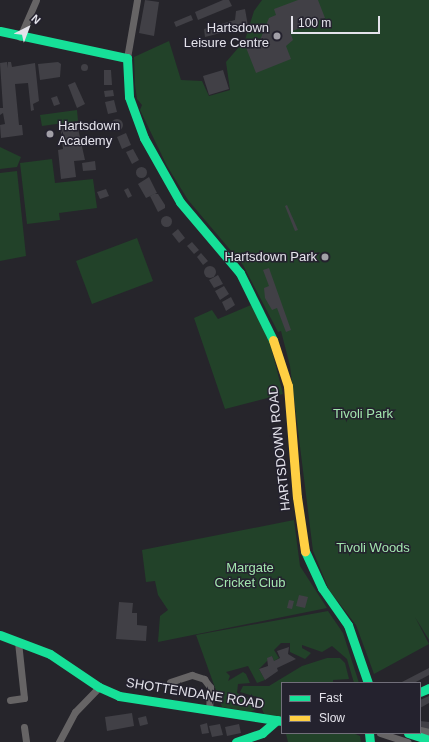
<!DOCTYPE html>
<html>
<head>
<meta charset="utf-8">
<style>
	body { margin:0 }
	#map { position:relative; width:429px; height:742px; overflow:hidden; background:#26252b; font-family:Arial,sans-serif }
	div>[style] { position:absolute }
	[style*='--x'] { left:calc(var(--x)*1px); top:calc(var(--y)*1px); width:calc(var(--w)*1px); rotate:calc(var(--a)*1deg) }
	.green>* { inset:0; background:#224229 }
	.building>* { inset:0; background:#414046 }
	.round { border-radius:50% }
	.street>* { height:7px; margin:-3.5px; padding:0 3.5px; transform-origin:3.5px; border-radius:3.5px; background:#666465 }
	.fast>* { height:9px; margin:-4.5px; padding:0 4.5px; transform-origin:4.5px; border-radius:4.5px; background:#16e098 }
	.slow>* { height:9px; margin:-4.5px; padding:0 4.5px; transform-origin:4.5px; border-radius:4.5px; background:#ffcf43 }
	.dots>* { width:11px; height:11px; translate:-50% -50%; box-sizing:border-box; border:2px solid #24222e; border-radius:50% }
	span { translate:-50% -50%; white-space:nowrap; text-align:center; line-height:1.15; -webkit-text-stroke:3px #24222e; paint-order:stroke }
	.poi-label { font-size:13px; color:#e4e3eb }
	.right { translate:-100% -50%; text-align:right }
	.left { translate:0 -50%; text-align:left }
	.park-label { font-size:13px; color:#a2e6ae }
	.street-label { font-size:13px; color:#e4e3eb }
	.legend { position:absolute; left:281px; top:682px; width:140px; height:52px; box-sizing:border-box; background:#24222e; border:1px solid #716f7a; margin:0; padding:5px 7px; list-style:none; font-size:12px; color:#e4e3eb }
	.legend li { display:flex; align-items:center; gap:8px; height:20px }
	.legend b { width:20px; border:1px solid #716f7a }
	.north { position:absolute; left:8px; top:8px; width:40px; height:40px; -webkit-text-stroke:3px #24222e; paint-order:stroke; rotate:42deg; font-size:11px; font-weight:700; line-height:16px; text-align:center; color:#e4e3eb }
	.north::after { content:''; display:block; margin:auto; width:14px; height:18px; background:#e4e3eb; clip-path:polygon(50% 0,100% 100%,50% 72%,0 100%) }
	.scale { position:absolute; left:291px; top:16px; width:89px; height:18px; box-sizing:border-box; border:2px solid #e4e3eb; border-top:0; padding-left:5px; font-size:12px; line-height:14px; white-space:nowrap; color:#e4e3eb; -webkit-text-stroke:3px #24222e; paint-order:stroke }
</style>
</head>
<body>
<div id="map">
	<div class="green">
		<i style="clip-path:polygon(262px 0,429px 0,429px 640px,415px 617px,429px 644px,374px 674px,356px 625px,329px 590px,313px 551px,290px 366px,281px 331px,278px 332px,243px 265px,188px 200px,167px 166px,140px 110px,142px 105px,137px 99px,135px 85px,134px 57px,169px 41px,181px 80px,202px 81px,209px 96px,230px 90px,226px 62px,245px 40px,254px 11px)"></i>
		<i style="clip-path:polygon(77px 110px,78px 121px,42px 126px,40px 115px)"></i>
		<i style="clip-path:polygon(0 147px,21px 157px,17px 167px,0 169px)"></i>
		<i style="clip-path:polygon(52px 159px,55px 183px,93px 179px,97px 208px,59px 213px,60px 220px,27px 224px,20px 163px)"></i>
		<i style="clip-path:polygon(17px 171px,26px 256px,0 261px,0 173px)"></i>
		<i style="clip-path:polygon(137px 238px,153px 281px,92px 304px,76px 261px)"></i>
		<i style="clip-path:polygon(251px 305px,270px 343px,283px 394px,225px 409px,194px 318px,212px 310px,218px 319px)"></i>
		<i style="clip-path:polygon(294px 520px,300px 566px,327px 608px,158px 642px,160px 616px,168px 610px,158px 595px,155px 581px,146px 582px,142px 550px)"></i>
		<i style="clip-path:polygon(328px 611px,343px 633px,359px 683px,354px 683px,347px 659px,332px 646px,322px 652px,302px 645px,302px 648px,311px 653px,305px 659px,290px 652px,290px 643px,281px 643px,274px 650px,279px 658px,274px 661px,272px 656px,259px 669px,265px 680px,257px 683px,248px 666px,226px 672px,230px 676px,228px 681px,243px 672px,246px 674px,250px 683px,238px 684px,237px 693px,255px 701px,256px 709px,251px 712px,222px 707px,196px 635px)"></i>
		<i style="clip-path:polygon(327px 658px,340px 658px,345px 663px,349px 679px,333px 680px,333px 683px,282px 683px,282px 717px,264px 714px,257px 697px,240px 692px,243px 686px,269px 686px,302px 666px)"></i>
		<i style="clip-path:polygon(353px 733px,360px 736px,361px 742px,288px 742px,286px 734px)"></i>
	</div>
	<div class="building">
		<i style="clip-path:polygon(145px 0,159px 2px,154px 36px,139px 33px)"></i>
		<i style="clip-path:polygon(223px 0,229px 0,232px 6px,198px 20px,195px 12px)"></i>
		<i style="clip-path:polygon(298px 0,318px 0,325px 18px,290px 32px,293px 40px,286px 46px,291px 59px,256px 73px,245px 45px,260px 40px,269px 18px,276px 15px,274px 9px)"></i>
		<i style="clip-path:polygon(245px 9px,248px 26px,205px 37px,204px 29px,235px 20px,236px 11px)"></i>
		<i style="clip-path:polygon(191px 15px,193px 20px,176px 27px,174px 22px)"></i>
		<i style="clip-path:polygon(7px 62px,7px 68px,8px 62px,11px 62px,12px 67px,35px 63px,39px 101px,33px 104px,34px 110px,31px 111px,28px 83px,15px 84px,19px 125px,22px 125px,23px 135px,1px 138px,0 125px,5px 124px,3px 113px,0 115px,0 108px,3px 108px,0 63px)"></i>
		<i style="clip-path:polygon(58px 62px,61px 64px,60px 77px,40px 80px,38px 64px)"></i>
		<i class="round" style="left:80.5px;top:63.5px;width:7px;height:7px"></i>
		<i style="clip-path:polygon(104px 70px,111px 70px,112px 85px,104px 85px)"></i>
		<i style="clip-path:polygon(223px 70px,229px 89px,209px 95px,203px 76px)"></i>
		<i style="clip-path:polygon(75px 82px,85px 104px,77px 108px,68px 85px)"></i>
		<i style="clip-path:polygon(113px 90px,114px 96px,105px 97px,104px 91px)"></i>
		<i style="clip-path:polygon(57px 96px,60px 104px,54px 106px,51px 98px)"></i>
		<i style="clip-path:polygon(114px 100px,117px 112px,108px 114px,105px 102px)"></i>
		<i class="round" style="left:111px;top:119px;width:12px;height:12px"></i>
		<i style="clip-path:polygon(77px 124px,85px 160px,74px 161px,76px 177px,61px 179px,58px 150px,63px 149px,60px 125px)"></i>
		<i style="clip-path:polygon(126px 133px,131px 145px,122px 149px,117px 137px)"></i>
		<i style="clip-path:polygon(133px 149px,139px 160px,132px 164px,126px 152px)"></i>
		<i style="clip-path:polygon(95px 161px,96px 170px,83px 171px,82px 163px)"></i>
		<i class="round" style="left:135.5px;top:166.5px;width:11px;height:11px"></i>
		<i style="clip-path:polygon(149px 177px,157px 193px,146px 198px,138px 184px)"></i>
		<i style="clip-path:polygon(128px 188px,132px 196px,128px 198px,124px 190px)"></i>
		<i style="clip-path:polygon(106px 189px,109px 196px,100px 199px,97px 192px)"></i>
		<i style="clip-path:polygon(154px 194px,158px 194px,165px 205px,165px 208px,158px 212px,150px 196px)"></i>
		<i style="clip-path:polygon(287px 205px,298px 230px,295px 231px,285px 206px)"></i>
		<i class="round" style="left:160.5px;top:215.5px;width:11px;height:11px"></i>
		<i style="clip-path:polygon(178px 229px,185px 238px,179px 243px,172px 234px)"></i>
		<i style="clip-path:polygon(192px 242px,199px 250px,194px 254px,187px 246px)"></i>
		<i style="clip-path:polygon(201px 253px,208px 261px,203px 265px,197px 257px)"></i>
		<i class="round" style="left:204px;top:266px;width:12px;height:12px"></i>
		<i style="clip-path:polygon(269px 268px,291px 330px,286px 332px,277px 308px,272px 310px,265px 298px,264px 288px,269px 286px,263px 270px)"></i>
		<i style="clip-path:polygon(218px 275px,223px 284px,214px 288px,209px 280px)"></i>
		<i style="clip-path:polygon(224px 286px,229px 294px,220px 300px,215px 291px)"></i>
		<i style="clip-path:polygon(231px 297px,235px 305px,226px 311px,222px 302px)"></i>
		<i style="clip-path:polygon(299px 595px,308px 597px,305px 608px,296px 606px)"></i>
		<i style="clip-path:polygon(289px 600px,294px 601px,292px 609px,287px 608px)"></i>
		<i style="clip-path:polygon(119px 602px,133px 603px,132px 613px,137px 613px,137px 625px,147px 626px,146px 641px,116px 639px)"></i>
		<i style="clip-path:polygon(289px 647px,288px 654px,296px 659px,277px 668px,278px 671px,265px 680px,259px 669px,268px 666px,267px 658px,272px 656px,274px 661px,280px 658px,277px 651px)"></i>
		<i style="clip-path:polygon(429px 668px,429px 675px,414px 683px,400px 683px)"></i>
		<i style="clip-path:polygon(429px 696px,429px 703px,420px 708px,420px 700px)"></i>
		<i style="clip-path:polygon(132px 713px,134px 726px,107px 731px,105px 717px)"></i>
		<i style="clip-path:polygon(146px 716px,148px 724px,140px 726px,138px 718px)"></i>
		<i style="clip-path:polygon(420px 721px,429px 722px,429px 730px,420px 728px)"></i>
		<i style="clip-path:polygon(207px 723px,209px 733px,202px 734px,200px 725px)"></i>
		<i style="clip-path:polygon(220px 724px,223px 735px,212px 737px,209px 726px)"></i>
		<i style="clip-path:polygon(239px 724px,241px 733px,227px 736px,225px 727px)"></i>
	</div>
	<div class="street">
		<i style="--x:20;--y:37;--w:40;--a:-66.6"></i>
		<i style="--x:127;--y:58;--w:59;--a:-80.2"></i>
		<i style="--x:170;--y:682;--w:23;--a:-18"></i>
		<i style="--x:192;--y:675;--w:13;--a:18"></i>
		<i style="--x:204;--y:679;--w:10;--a:53"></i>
		<i style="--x:210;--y:687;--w:23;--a:92"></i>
		<i style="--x:10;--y:700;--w:14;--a:-8"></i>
		<i style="--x:24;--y:698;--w:56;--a:-96.1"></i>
		<i style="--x:24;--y:727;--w:15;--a:82"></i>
		<i style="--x:420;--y:730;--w:9;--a:13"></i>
		<i style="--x:380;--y:733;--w:29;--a:18"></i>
		<i style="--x:59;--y:742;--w:34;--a:-62"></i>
		<i style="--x:75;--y:712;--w:35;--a:-46"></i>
	</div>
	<div class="fast">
		<i style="--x:0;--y:31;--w:130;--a:12"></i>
		<i style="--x:127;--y:58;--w:39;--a:87"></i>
		<i style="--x:129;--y:97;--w:44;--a:69.9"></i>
		<i style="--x:144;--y:138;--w:73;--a:60.6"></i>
		<i style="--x:180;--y:202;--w:93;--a:49.8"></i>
		<i style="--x:240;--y:273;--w:75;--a:63.8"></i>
		<i style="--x:305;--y:551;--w:41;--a:65.3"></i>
		<i style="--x:322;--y:588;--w:45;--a:54.9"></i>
		<i style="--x:348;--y:625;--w:61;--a:71"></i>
		<i style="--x:0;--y:635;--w:53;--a:20.8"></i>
		<i style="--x:50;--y:654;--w:59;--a:34"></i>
		<i style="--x:99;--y:687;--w:22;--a:24"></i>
		<i style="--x:119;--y:696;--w:165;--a:8.7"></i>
		<i style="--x:420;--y:692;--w:10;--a:-24"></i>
		<i style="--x:369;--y:733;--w:9;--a:84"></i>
		<i style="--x:408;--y:733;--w:22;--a:18"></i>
		<i style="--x:236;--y:742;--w:28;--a:-19"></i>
		<i style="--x:262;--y:733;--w:20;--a:-41"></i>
	</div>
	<div class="slow">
		<i style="--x:273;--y:340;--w:48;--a:71.9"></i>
		<i style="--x:288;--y:386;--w:111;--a:85.4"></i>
		<i style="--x:297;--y:497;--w:55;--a:81.6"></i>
	</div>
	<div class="dots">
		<i style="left:277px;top:36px;background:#a2a0a8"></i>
		<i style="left:50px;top:134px;background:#a2a0a8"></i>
		<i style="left:325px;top:257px;background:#a2a0a8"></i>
	</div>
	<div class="poi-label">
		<span class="right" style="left:269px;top:36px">Hartsdown<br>Leisure Centre</span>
		<span class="left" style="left:58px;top:134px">Hartsdown<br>Academy</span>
		<span class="right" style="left:317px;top:257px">Hartsdown Park</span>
	</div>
	<div class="park-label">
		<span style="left:363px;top:414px">Tivoli Park</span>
		<span style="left:373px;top:548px">Tivoli Woods</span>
		<span style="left:250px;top:576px">Margate<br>Cricket Club</span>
	</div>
	<div class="street-label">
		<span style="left:280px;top:448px;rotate:-96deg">HARTSDOWN ROAD</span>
		<span style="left:195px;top:694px;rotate:9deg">SHOTTENDANE ROAD</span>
	</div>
	<ul class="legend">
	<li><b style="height:5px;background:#16e098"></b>Fast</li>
	<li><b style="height:5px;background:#ffcf43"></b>Slow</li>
	</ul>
	<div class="north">N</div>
	<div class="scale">100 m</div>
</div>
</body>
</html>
